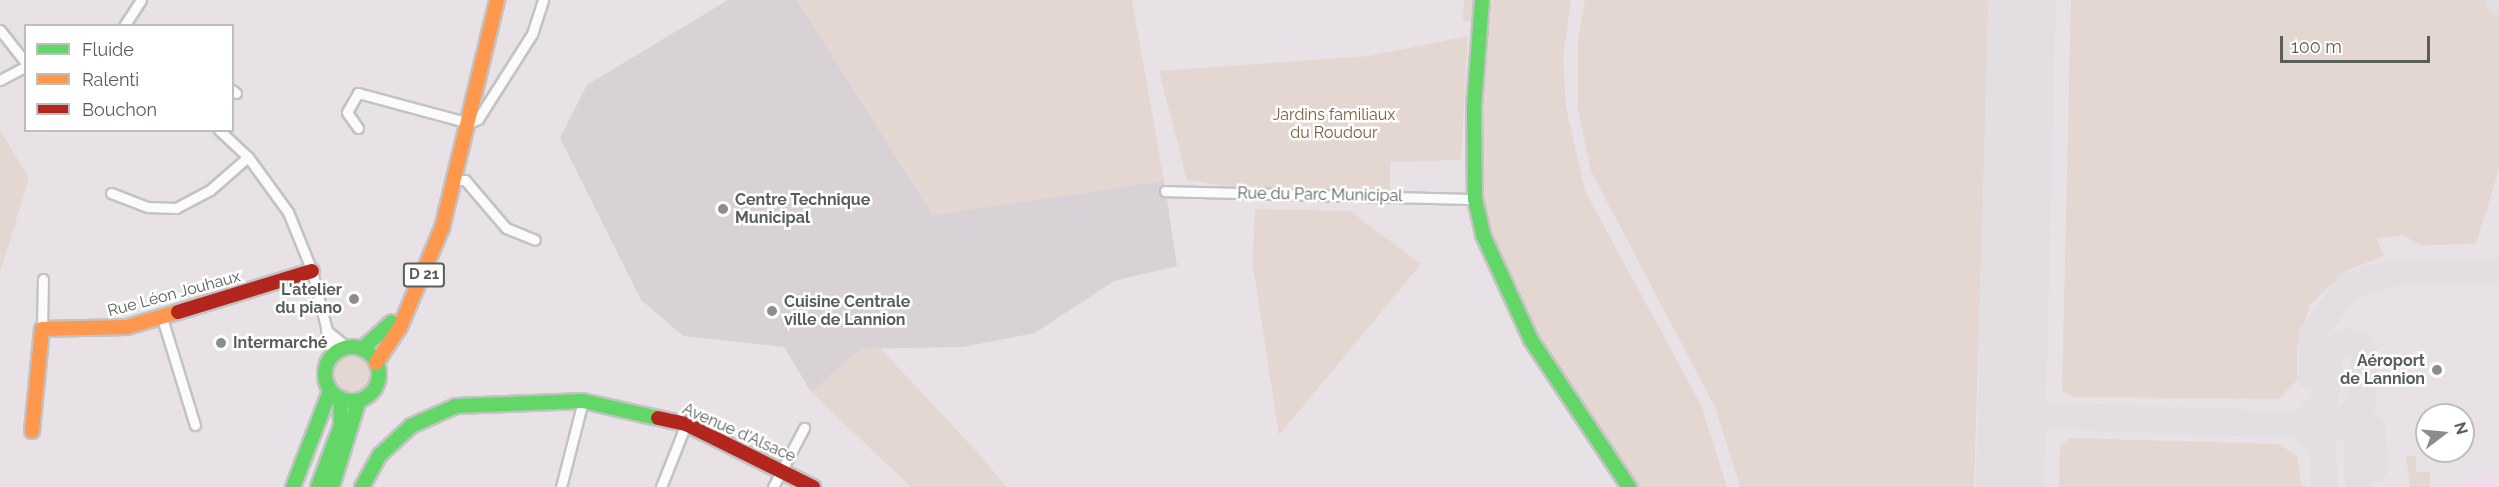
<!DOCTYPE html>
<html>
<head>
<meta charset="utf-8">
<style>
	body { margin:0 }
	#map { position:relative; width:2499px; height:487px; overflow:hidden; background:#e8e2e7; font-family:Raleway,sans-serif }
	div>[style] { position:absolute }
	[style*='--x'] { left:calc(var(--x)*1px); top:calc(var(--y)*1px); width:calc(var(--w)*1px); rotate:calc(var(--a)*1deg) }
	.commercial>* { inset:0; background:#f2dbed }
	.industrial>* { inset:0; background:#d8d2d7 }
	.green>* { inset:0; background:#e4d6d0 }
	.round { border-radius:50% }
	.taxiway>* { height:27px; margin:-13.5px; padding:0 13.5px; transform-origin:13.5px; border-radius:13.5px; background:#e2dee1 }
	.runway>* { height:68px; margin:-34px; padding:0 34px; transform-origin:34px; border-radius:34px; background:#e2dee1 }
	.roads { filter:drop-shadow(2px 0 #c2c3c2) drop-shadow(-2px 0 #c2c3c2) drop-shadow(0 2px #c2c3c2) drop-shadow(0 -2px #c2c3c2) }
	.street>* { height:9px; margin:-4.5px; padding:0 4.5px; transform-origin:4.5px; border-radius:4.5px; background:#fcfbfb }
	.fast>* { height:14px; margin:-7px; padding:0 7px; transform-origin:7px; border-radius:7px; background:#63d668 }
	.fast>.ring { margin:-7px; padding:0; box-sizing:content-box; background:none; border:14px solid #63d668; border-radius:50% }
	.slow>* { height:14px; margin:-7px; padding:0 7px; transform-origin:7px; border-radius:7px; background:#ff974d }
	.jam>* { height:14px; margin:-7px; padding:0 7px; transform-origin:7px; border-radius:7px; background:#b3261e }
	.dots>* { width:16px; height:16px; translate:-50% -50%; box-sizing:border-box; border:3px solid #fff; border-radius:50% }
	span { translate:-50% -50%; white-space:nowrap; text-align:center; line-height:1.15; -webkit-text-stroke:5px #fff; paint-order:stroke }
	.shield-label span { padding:2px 4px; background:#fff; border:2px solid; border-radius:4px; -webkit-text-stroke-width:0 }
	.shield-label { font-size:15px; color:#585f58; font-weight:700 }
	.park-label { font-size:16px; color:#7d5b3a }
	.street-label { font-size:16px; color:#585f58 }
	.poi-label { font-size:16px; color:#585f58; font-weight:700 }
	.left { translate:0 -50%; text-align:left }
	.right { translate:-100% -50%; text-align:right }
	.legend { position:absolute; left:24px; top:24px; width:210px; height:108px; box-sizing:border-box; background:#fff; border:2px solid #bcbfbc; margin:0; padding:8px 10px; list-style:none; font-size:18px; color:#585f58 }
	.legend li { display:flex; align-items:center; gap:12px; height:30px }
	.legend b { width:30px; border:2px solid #bcbfbc }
	.north { position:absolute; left:2415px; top:403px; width:60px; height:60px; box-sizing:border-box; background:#fff; border:2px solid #bcbfbc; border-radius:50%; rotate:74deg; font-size:16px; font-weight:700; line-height:24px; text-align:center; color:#585f58 }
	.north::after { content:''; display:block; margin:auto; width:21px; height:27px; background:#8a8d8a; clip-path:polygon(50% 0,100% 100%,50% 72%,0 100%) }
	.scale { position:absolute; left:2280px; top:36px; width:150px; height:27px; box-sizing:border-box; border:3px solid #585f58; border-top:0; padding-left:8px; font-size:18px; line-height:21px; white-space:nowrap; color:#585f58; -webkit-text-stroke:4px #fff; paint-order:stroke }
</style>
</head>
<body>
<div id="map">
	<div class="commercial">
		<i style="clip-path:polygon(2499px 474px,2499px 487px,2457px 487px,2457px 484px)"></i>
	</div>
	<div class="industrial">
		<i style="clip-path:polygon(728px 0,797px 0,933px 215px,1164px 181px,1177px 266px,1114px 281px,1035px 333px,963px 347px,861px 349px,811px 392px,784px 347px,683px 336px,641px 300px,560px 138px,587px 85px)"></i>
	</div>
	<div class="green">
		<i style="clip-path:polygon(797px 0,1132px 0,1164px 181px,933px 215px)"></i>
		<i style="clip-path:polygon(1464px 0,1477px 0,1475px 21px,1463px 21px)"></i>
		<i style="clip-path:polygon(1492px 0,1571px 0,1563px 57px,1566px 107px,1585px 191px,1701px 405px,1727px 487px,1639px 487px,1536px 331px,1500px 259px,1484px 203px,1481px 128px)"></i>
		<i style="clip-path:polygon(1585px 0,1989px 0,1974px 487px,1740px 487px,1716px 409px,1591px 171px,1578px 109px,1578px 39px)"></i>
		<i style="clip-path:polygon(2071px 0,2493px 0,2499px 12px,2499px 169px,2476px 244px,2420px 245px,2403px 235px,2376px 238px,2384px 256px,2346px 271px,2310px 304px,2297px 347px,2297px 380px,2279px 399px,2074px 397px,2062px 392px)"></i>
		<i style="clip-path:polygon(1468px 36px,1461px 160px,1390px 162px,1390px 191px,1240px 188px,1187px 180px,1159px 71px,1369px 56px)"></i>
		<i style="clip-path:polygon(0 130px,29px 178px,0 272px)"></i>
		<i style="clip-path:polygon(1255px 209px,1350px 211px,1421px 264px,1279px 435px,1253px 266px)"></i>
		<i style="clip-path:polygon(880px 348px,980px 455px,1006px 487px,911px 487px,811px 392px,861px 349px)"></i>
		<i class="round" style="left:334px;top:357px;width:36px;height:36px"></i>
		<i style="clip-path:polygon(2070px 438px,2278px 444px,2297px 456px,2301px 485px,2308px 487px,2059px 487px,2060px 446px)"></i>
		<i style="clip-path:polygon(2406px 455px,2416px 456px,2416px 472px,2430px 472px,2430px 487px,2410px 487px)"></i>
	</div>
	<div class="taxiway">
		<i style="--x:2498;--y:0;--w:2;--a:63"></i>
		<i style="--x:2311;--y:376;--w:43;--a:-88.7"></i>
		<i style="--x:2312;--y:333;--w:60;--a:-53.1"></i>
		<i style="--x:2348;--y:285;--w:48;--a:-15.8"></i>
		<i style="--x:2394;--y:272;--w:105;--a:-0.5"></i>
		<i style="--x:2012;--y:383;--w:24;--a:68"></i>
		<i style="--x:2021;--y:405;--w:21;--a:28"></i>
		<i style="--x:2040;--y:415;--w:288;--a:2"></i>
		<i style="--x:2328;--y:425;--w:11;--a:0"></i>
		<i style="--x:2339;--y:425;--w:32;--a:-44"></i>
		<i style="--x:2362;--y:403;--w:48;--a:-87.6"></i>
		<i style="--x:2364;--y:355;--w:10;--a:-119"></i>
		<i style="--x:2359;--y:346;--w:15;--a:-164"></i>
		<i style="--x:2345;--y:342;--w:16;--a:158"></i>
		<i style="--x:2330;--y:348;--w:54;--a:96.3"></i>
		<i style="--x:2324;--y:402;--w:32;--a:136"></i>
		<i style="--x:2301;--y:424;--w:31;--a:48"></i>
		<i style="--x:2322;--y:447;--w:40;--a:87.1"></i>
		<i style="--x:2332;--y:425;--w:40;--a:4.3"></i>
		<i style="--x:2372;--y:428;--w:41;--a:87.2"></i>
		<i style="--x:2357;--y:444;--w:43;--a:88.7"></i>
		<i style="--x:2011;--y:445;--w:21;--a:-67"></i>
		<i style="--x:2019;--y:426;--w:24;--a:-28"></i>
	</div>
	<div class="runway">
		<i style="--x:2010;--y:487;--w:487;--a:-88.6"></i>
	</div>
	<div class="roads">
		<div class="street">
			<i style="--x:124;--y:26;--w:31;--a:-57"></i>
			<i style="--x:0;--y:30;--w:42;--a:51.8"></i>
			<i style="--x:0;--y:80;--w:30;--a:-28"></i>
			<i style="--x:232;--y:90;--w:5;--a:37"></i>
			<i style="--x:358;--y:128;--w:19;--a:-125"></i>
			<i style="--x:347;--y:112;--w:22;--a:-60"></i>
			<i style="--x:358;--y:93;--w:115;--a:15.1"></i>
			<i style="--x:469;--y:123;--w:10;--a:-24"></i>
			<i style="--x:478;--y:119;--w:101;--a:-57.6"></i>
			<i style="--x:532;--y:34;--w:36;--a:-72"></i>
			<i style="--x:219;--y:130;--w:40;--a:43"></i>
			<i style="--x:248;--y:157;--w:68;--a:54"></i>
			<i style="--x:288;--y:212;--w:64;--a:67.9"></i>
			<i style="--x:312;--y:271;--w:87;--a:76"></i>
			<i style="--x:456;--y:180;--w:9;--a:0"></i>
			<i style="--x:465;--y:180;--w:63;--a:49.5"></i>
			<i style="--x:506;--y:228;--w:31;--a:22"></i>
			<i style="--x:1165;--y:191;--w:310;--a:1.5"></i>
			<i style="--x:111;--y:193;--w:40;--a:21"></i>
			<i style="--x:148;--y:207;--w:28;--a:2"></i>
			<i style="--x:176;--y:208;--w:38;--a:-28"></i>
			<i style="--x:210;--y:190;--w:50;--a:-41"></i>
			<i style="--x:162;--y:318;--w:112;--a:72.9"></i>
			<i style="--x:42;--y:329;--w:50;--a:-88.9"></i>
			<i style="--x:326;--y:330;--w:27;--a:39"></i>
			<i style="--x:561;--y:487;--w:89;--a:-75.7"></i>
			<i style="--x:661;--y:487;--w:68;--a:-68.4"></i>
			<i style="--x:773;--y:487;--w:67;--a:-62.3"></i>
		</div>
		<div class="fast">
			<i style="--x:1482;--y:0;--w:107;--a:94.3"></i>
			<i style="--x:1474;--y:107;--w:92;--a:89.4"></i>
			<i style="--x:1475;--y:199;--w:37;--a:77"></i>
			<i style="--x:1483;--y:235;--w:115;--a:65.4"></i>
			<i style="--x:1531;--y:340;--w:177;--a:56.3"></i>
			<i class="ring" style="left:325px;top:347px;width:40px;height:40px"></i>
			<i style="--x:362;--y:349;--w:40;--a:-42"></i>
			<i style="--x:293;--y:487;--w:103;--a:-68.9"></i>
			<i style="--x:318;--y:487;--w:66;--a:-69.6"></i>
			<i style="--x:341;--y:425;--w:27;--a:-92"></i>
			<i style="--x:332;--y:487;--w:91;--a:-72.8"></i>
			<i style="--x:362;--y:487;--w:37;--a:-61"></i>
			<i style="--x:380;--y:455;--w:42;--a:-43.1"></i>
			<i style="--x:411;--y:426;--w:49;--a:-24"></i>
			<i style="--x:456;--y:406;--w:127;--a:-2.3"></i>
			<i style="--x:583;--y:401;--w:77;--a:12.8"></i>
		</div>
		<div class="slow">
			<i style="--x:376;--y:363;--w:43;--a:-56.3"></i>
			<i style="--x:400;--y:327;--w:108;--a:-67"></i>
			<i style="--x:442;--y:228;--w:235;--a:-76.4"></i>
			<i style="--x:32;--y:431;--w:102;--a:-84.4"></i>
			<i style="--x:42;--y:329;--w:85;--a:-1.3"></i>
			<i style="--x:127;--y:327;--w:53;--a:-16.4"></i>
		</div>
		<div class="jam">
			<i style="--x:178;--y:312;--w:140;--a:-17"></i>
			<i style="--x:658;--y:418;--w:29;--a:12"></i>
			<i style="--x:686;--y:424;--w:142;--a:26.4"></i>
		</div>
	</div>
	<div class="dots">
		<i style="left:723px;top:209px;background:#8a8d8a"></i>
		<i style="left:354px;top:299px;background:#8a8d8a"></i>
		<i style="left:772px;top:311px;background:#8a8d8a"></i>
		<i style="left:221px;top:343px;background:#8a8d8a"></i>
		<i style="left:2437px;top:370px;background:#8a8d8a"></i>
	</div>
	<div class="shield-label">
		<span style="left:424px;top:275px">D 21</span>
	</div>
	<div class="park-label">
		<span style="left:1334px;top:124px">Jardins familiaux<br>du Roudour</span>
	</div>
	<div class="street-label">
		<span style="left:1320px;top:195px;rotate:1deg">Rue du Parc Municipal</span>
		<span style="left:174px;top:294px;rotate:-15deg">Rue Léon Jouhaux</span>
		<span style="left:739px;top:433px;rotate:24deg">Avenue d'Alsace</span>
	</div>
	<div class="poi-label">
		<span class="left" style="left:735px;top:209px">Centre Technique<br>Municipal</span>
		<span class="right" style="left:342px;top:299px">L'atelier<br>du piano</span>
		<span class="left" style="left:784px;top:311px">Cuisine Centrale<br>ville de Lannion</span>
		<span class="left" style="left:233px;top:343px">Intermarché</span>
		<span class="right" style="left:2425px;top:370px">Aéroport<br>de Lannion</span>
	</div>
	<ul class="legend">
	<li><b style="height:8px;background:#63d668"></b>Fluide</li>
	<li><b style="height:8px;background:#ff974d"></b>Ralenti</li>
	<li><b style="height:8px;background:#b3261e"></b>Bouchon</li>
	</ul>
	<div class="north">N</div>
	<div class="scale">100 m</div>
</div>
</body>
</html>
